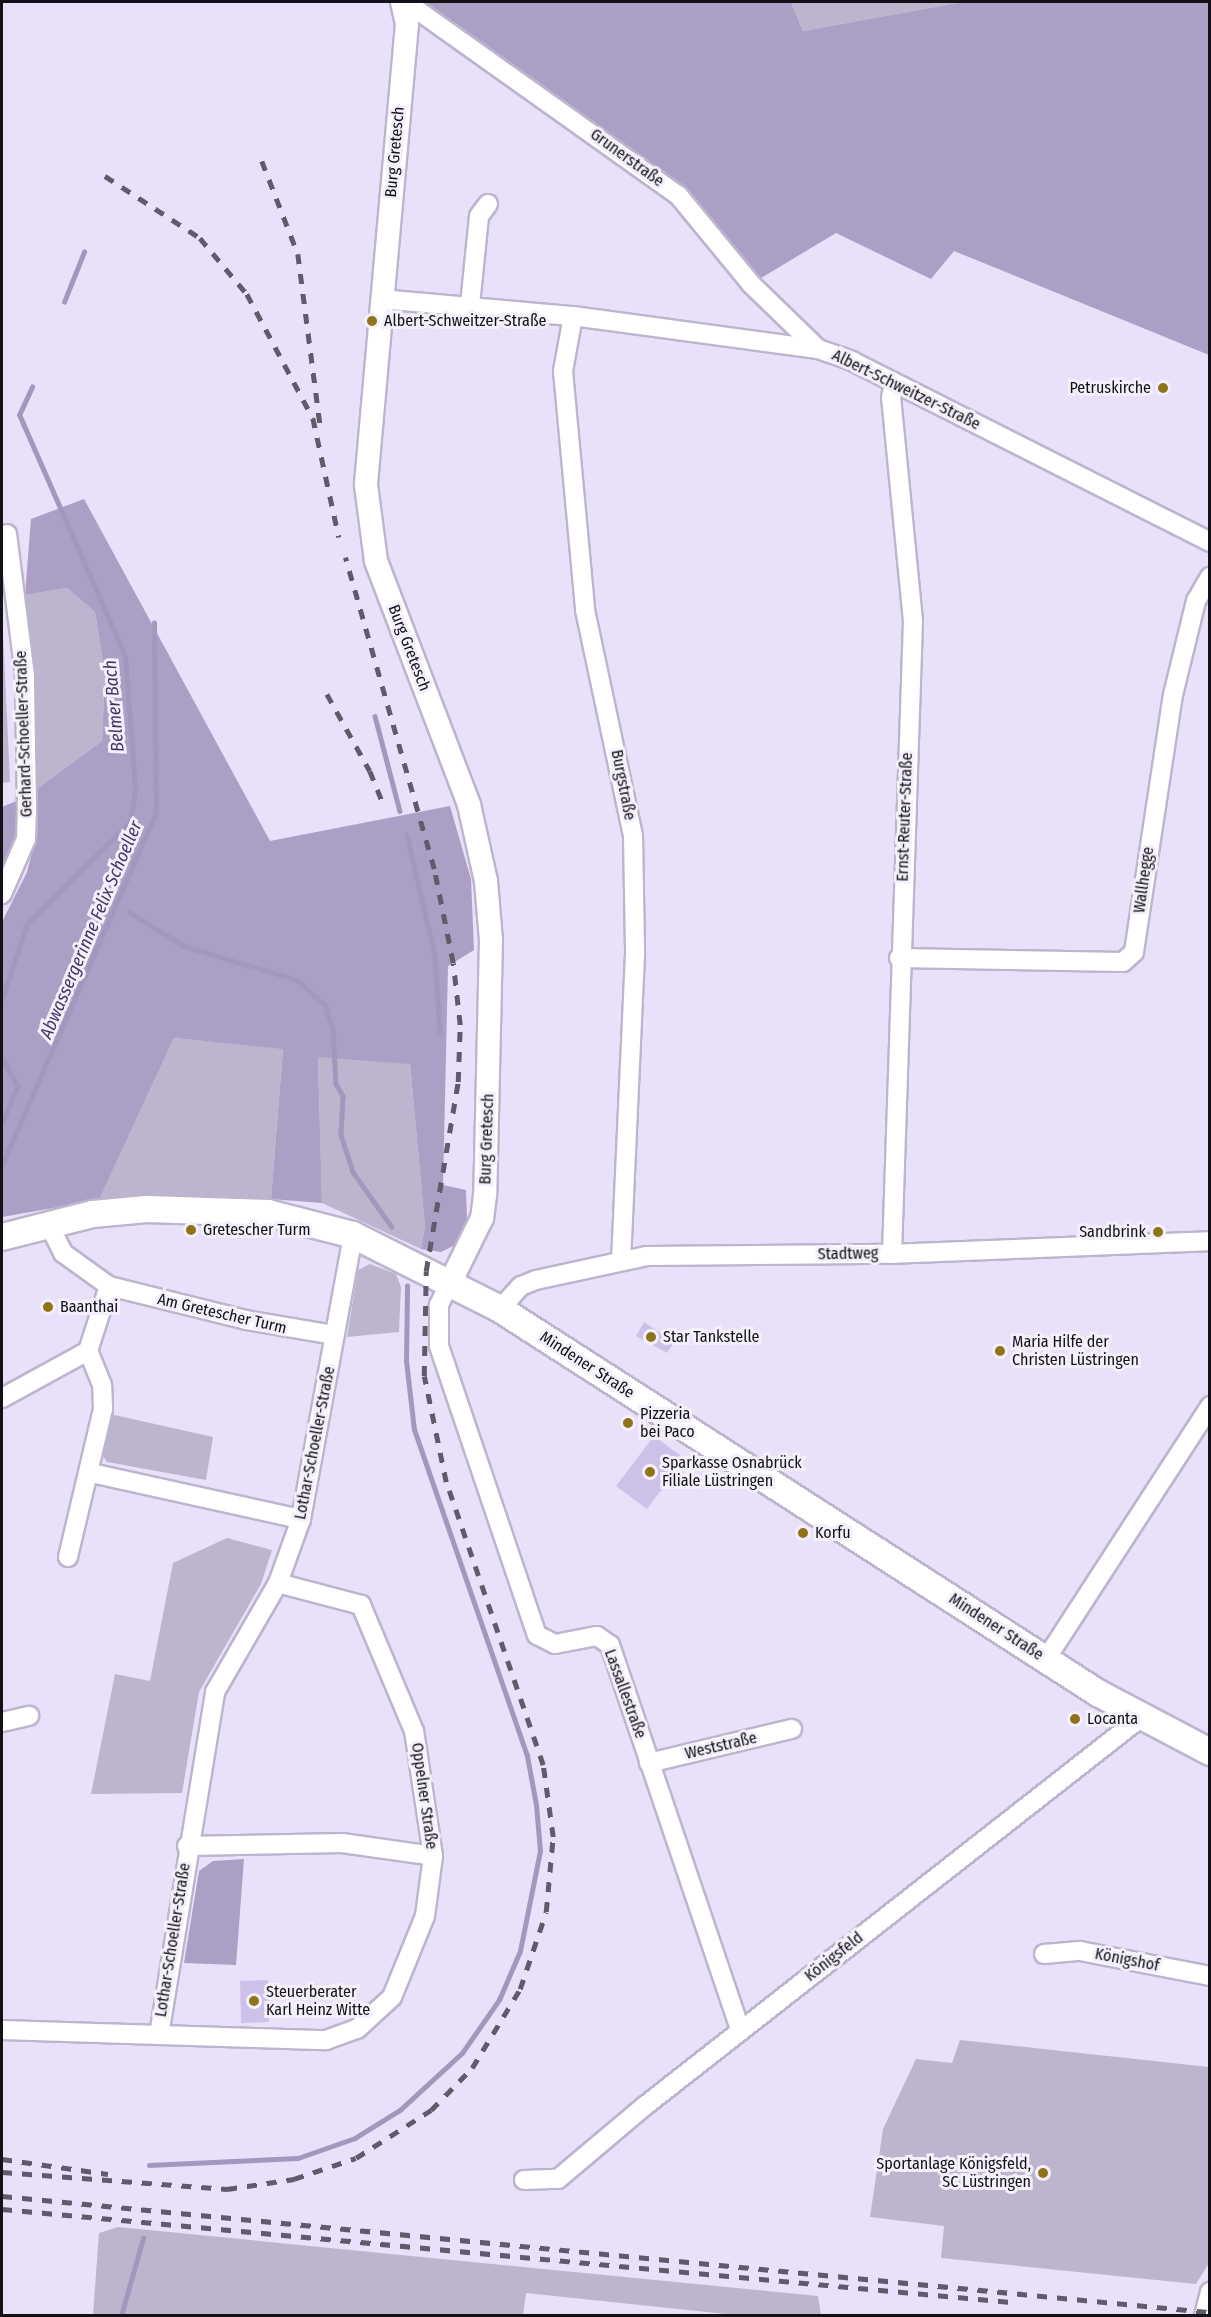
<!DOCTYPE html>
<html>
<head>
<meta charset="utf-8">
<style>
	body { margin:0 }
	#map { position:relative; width:1211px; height:2317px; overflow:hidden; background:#e9e0fa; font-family:"Fira Sans Condensed",sans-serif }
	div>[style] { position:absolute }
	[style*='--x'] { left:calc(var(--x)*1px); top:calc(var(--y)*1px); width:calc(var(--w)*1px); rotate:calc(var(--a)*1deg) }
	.green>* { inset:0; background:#bdb5cd }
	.forest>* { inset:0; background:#ac9fc5 }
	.stream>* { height:4.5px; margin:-2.25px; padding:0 2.25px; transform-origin:2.25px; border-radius:2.25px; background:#a397bd }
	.building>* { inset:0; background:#cec1e9 }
	.roads { filter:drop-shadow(2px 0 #bdb5ce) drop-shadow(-2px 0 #bdb5ce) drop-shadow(0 2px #bdb5ce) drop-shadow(0 -2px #bdb5ce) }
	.minor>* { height:18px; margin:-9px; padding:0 9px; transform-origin:9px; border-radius:9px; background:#fff }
	.tertiary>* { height:22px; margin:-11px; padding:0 11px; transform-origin:11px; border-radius:11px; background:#fff }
	.secondary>* { height:26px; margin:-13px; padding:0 13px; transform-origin:13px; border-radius:13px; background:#fff }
	.rail>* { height:4.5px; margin-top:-2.25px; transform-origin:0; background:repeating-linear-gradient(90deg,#605b6a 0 10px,transparent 0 20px) }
	.dots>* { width:16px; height:16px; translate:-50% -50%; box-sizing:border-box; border:3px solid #f4f0fb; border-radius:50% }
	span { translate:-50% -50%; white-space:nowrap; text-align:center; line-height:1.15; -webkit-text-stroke:6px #f4f0fb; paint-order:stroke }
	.street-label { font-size:16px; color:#131018 }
	.poi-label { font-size:16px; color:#131018 }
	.left { translate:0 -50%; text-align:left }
	.right { translate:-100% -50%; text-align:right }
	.water-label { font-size:18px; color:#463365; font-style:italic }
	.frame { position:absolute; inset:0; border:3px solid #131018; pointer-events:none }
</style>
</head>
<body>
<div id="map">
	<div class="green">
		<i style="clip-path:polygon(791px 2px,963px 2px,803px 31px)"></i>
		<i style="clip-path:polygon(67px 588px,95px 612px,105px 674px,102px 741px,34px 791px,25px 595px)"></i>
		<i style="clip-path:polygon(2px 611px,10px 782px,2px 783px)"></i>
		<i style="clip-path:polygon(161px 907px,410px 1064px,425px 1226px,421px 1249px,322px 1203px,318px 1057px)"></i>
		<i style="clip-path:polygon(174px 1038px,283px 1048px,271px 1199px,205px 1196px,99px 1200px)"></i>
		<i style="clip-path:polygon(370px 1264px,396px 1274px,401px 1287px,399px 1332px,347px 1337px,358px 1270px)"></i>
		<i style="clip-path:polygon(110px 1414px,213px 1437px,206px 1480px,107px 1462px,103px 1456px)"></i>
		<i style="clip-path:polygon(227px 1538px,272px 1550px,261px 1584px,199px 1692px,182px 1793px,91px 1794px,115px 1674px,150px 1681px,173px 1563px)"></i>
		<i style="clip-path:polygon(960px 2040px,1209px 2067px,1209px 2263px,1196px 2284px,941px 2258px,944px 2226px,870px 2217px,883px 2129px,916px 2059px,952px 2063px)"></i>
		<i style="clip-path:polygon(118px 2227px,818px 2296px,821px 2315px,735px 2315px,526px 2293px,523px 2315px,93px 2315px,99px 2233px)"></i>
	</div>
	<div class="forest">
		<i style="clip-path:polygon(406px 2px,791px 2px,803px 31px,963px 2px,1209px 2px,1209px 355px,954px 251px,931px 279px,836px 233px,751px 284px,678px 195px)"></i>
		<i style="clip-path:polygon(84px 499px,270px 841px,450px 806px,471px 879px,474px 950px,448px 966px,443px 1185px,466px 1190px,467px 1220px,455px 1245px,441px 1252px,421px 1249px,425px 1226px,410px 1064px,318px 1057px,322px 1203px,271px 1199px,283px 1049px,174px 1038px,99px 1200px,2px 1217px,2px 922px,27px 872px,38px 829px,34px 791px,102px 741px,105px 674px,95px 612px,67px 588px,25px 595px,31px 519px)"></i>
		<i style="clip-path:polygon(21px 799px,11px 859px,2px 876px,2px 807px)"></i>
		<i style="clip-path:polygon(244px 1859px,236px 1965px,184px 1963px,199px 1871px,213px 1861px)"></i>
	</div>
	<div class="stream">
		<i style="--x:64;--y:302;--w:54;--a:-68.2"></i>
		<i style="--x:375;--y:716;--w:98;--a:75.3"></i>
		<i style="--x:407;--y:835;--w:123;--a:76.9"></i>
		<i style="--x:435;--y:955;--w:77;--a:86.3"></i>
		<i style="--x:129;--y:912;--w:65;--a:31.7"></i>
		<i style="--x:184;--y:946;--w:118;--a:16.7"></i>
		<i style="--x:297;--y:980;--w:38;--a:42"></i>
		<i style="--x:325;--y:1005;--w:26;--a:72"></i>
		<i style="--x:333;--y:1030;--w:54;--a:86.8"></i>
		<i style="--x:336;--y:1084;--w:14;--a:60"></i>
		<i style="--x:343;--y:1096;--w:39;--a:93"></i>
		<i style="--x:341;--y:1135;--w:39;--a:72"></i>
		<i style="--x:353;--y:1172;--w:67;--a:54.7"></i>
		<i style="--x:2;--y:999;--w:79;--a:-71.6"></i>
		<i style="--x:27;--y:924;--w:145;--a:-44.7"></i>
		<i style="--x:130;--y:822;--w:33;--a:-81"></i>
		<i style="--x:135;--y:789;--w:133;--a:-94.3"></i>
		<i style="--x:125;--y:656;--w:263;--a:-113.7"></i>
		<i style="--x:19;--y:415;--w:31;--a:-65"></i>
		<i style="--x:2;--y:1057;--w:33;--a:61"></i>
		<i style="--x:18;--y:1086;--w:41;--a:112.8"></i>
		<i style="--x:2;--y:1165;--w:384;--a:-66.4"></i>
		<i style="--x:156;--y:813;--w:190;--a:-90.6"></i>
		<i style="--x:149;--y:2165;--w:149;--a:-2.7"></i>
		<i style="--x:298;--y:2158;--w:60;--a:-19.3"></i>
		<i style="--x:355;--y:2138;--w:53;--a:-31.9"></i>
		<i style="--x:400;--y:2110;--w:84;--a:-42.6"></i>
		<i style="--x:462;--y:2053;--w:65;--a:-55.1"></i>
		<i style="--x:499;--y:2000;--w:53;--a:-66.8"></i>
		<i style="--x:520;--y:1951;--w:102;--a:-78.7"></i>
		<i style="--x:540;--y:1851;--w:46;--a:-95"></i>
		<i style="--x:536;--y:1805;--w:50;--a:-100.4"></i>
		<i style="--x:527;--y:1756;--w:345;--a:-109.1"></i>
		<i style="--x:414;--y:1430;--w:69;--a:-96.6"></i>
		<i style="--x:406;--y:1361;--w:75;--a:-89.2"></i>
		<i style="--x:121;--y:2316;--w:81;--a:-74.2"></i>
	</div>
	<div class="building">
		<i style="clip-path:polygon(644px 1322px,674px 1342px,667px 1353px,636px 1336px)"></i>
		<i style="clip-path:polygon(654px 1436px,685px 1459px,647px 1509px,616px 1486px)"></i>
		<i style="clip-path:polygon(268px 1980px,269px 2022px,241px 2023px,240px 1981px)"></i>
	</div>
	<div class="roads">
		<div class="minor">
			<i style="--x:406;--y:2;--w:334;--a:35.4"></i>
			<i style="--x:678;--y:195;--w:115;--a:50.6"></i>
			<i style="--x:751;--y:284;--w:93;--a:44.1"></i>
			<i style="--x:381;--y:299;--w:193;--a:5.1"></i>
			<i style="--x:573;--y:316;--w:247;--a:7.7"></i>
			<i style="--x:818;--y:349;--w:36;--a:19"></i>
			<i style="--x:852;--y:361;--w:401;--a:26.8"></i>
			<i style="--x:470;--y:305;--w:89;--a:-84.2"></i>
			<i style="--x:479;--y:216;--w:15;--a:-53"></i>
			<i style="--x:573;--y:316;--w:56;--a:100.3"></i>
			<i style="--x:563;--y:371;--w:240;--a:84.7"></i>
			<i style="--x:585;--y:610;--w:230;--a:78"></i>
			<i style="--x:633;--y:835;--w:119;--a:89"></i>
			<i style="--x:635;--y:954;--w:305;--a:92.6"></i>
			<i style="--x:2;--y:894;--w:60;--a:-66.4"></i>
			<i style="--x:26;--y:839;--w:29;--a:-88"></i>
			<i style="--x:27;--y:810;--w:134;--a:-90.9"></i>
			<i style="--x:25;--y:676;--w:143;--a:-97.2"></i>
			<i style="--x:899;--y:958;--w:224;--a:1"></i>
			<i style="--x:1123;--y:962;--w:15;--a:-42"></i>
			<i style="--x:1134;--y:952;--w:260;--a:-81.4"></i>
			<i style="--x:1173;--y:695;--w:97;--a:-76.3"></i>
			<i style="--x:1196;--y:601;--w:28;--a:-60"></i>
			<i style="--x:48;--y:1223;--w:34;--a:63"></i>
			<i style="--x:63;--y:1253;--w:57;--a:35.7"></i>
			<i style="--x:109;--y:1286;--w:141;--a:13.9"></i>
			<i style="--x:246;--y:1320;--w:90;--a:9.6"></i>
			<i style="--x:892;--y:1254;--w:633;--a:-88.1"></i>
			<i style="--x:913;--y:621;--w:224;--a:-95.6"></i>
			<i style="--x:891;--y:398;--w:16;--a:-79"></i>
			<i style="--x:450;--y:1283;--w:25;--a:117"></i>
			<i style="--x:439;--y:1305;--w:41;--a:90"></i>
			<i style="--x:439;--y:1346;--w:305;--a:71.3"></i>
			<i style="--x:537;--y:1635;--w:20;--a:27"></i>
			<i style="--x:555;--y:1644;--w:43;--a:-10.8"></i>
			<i style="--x:597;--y:1636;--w:16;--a:35"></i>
			<i style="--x:610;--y:1645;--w:406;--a:71.3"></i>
			<i style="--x:500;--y:1309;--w:31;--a:-48"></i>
			<i style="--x:521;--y:1286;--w:16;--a:-22"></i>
			<i style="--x:536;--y:1280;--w:114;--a:-12.2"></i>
			<i style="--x:647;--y:1256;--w:245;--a:-0.5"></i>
			<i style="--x:892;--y:1254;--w:318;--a:-2.3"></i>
			<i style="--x:2;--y:1398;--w:98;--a:-28.7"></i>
			<i style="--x:91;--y:1473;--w:215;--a:12.4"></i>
			<i style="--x:68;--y:1557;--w:152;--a:-76.7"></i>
			<i style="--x:103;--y:1409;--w:24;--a:-92"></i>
			<i style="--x:102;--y:1385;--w:37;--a:-112"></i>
			<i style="--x:88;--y:1351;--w:68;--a:-72.1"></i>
			<i style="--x:1046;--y:1659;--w:302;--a:-57"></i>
			<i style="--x:2;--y:1722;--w:28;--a:-13"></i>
			<i style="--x:649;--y:1763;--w:147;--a:-13.4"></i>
			<i style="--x:187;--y:1846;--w:155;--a:-1.1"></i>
			<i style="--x:342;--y:1843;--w:92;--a:8.1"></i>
			<i style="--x:1044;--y:1954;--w:36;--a:-5"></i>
			<i style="--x:1080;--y:1951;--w:132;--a:10.9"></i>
			<i style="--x:2;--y:2030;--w:324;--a:1.8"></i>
			<i style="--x:326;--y:2040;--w:33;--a:-20"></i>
			<i style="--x:357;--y:2029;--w:47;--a:-42.4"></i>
			<i style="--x:392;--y:1997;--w:87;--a:-67.8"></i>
			<i style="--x:425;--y:1916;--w:61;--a:-82.4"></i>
			<i style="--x:433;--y:1856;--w:126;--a:-98.6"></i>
			<i style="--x:414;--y:1731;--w:137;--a:-112.8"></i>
			<i style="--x:361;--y:1605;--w:86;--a:-165.2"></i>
			<i style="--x:159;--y:2035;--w:348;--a:-80.7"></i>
			<i style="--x:215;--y:1692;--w:126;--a:-60"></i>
			<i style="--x:278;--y:1583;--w:68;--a:-70.2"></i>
			<i style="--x:301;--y:1519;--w:289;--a:-79.6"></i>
			<i style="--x:524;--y:2180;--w:34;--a:-2"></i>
			<i style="--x:558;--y:2179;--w:115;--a:-40.1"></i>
			<i style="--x:646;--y:2105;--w:626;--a:-38.06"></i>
			<i style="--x:1204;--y:2316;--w:25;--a:-76"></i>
		</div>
		<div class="tertiary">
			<i style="--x:402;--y:2;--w:23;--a:77"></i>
			<i style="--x:407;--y:24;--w:463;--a:95.1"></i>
			<i style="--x:366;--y:485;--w:77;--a:82.5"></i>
			<i style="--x:376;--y:561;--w:261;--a:69.1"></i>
			<i style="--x:469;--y:805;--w:78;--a:77.4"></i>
			<i style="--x:486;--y:881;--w:59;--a:85.2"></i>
			<i style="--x:491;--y:940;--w:255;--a:91.3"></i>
			<i style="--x:485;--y:1195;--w:23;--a:97"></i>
			<i style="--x:482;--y:1218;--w:72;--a:116.2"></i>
		</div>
		<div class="secondary">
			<i style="--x:2;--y:1237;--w:94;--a:-14.2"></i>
			<i style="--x:93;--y:1214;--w:54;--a:-5.3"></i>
			<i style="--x:147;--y:1209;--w:121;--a:1.9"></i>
			<i style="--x:268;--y:1213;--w:88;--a:14.5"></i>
			<i style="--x:353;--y:1235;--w:165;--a:26.7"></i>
			<i style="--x:500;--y:1309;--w:711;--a:32.71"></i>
			<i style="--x:1098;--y:1693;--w:127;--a:27.8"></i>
		</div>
	</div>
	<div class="rail">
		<i style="--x:262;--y:161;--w:100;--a:68.8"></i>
		<i style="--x:298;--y:254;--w:171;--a:82.6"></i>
		<i style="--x:105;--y:176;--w:113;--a:33.1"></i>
		<i style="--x:200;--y:238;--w:73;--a:50"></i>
		<i style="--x:247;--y:294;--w:140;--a:62"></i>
		<i style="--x:313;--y:418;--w:122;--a:77.7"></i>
		<i style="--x:327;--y:694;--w:88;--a:60.8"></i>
		<i style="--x:370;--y:771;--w:40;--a:68"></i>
		<i style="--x:2;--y:2159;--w:107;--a:8.1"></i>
		<i style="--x:2;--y:2172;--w:226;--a:4.3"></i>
		<i style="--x:227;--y:2189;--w:68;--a:-8.5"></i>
		<i style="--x:294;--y:2179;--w:65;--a:-18.7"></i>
		<i style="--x:356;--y:2158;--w:89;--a:-32.6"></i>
		<i style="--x:431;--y:2110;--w:59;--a:-45.7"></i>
		<i style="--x:472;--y:2068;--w:92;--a:-58.7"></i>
		<i style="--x:520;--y:1989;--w:81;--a:-71.3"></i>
		<i style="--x:546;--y:1912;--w:75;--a:-84.7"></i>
		<i style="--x:553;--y:1837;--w:73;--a:-97.9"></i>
		<i style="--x:543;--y:1765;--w:299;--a:-108.9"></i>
		<i style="--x:446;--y:1482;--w:108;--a:-101.7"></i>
		<i style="--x:424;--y:1376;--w:105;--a:-88.9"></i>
		<i style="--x:426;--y:1271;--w:192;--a:-80.4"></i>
		<i style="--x:458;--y:1082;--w:57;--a:-88"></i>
		<i style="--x:460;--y:1025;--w:62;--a:-96.4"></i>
		<i style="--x:453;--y:963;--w:96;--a:-101.4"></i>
		<i style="--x:434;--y:869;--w:324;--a:-105.9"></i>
		<i style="--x:2;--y:2196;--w:1214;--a:5.49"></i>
		<i style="--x:2;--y:2209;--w:1013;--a:5.27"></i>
	</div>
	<div class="dots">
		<i style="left:372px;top:321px;background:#8f7318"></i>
		<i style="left:1163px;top:388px;background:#8f7318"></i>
		<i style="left:191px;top:1230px;background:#8f7318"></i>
		<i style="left:1158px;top:1232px;background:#8f7318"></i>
		<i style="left:48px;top:1307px;background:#8f7318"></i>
		<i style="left:651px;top:1337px;background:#8f7318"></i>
		<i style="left:1000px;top:1351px;background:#8f7318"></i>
		<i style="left:628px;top:1423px;background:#8f7318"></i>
		<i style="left:650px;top:1472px;background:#8f7318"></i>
		<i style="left:803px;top:1533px;background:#8f7318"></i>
		<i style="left:1075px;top:1719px;background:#8f7318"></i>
		<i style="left:254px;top:2001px;background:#8f7318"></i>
		<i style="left:1043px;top:2173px;background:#8f7318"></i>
	</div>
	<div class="street-label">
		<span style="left:395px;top:152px;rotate:-85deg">Burg Gretesch</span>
		<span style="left:627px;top:158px;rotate:36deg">Grunerstraße</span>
		<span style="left:906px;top:390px;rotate:26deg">Albert-Schweitzer-Straße</span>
		<span style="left:409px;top:648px;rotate:69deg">Burg Gretesch</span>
		<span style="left:24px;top:734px;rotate:-92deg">Gerhard-Schoeller-Straße</span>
		<span style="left:623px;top:785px;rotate:79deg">Burgstraße</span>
		<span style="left:905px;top:817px;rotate:-88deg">Ernst-Reuter-Straße</span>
		<span style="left:1144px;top:880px;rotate:-82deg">Wallhegge</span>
		<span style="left:487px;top:1139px;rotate:-88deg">Burg Gretesch</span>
		<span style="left:848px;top:1254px;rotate:-1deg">Stadtweg</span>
		<span style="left:222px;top:1314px;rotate:13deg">Am Gretescher Turm</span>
		<span style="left:587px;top:1365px;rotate:33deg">Mindener Straße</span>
		<span style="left:315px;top:1443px;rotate:-79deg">Lothar-Schoeller-Straße</span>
		<span style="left:996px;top:1627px;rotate:33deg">Mindener Straße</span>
		<span style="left:625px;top:1694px;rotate:70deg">Lassallestraße</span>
		<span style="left:721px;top:1746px;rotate:-13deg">Weststraße</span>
		<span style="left:424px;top:1796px;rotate:82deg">Oppelner Straße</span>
		<span style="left:173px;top:1940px;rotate:-81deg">Lothar-Schoeller-Straße</span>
		<span style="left:834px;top:1957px;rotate:-38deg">Königsfeld</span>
		<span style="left:1127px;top:1960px;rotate:11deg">Königshof</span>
	</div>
	<div class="poi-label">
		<span class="left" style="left:384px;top:321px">Albert-Schweitzer-Straße</span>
		<span class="right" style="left:1151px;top:388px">Petruskirche</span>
		<span class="left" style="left:203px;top:1230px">Gretescher Turm</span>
		<span class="right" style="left:1146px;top:1232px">Sandbrink</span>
		<span class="left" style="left:60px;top:1307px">Baanthai</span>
		<span class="left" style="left:663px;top:1337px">Star Tankstelle</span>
		<span class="left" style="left:1012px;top:1351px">Maria Hilfe der<br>Christen Lüstringen</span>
		<span class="left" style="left:640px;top:1423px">Pizzeria<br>bei Paco</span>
		<span class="left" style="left:662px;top:1472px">Sparkasse Osnabrück<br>Filiale Lüstringen</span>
		<span class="left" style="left:815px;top:1533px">Korfu</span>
		<span class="left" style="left:1087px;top:1719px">Locanta</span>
		<span class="left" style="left:266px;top:2001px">Steuerberater<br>Karl Heinz Witte</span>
		<span class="right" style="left:1031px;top:2173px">Sportanlage Königsfeld,<br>SC Lüstringen</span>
	</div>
	<div class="water-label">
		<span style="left:114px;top:706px;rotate:-95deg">Belmer Bach</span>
		<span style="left:91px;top:930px;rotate:-67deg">Abwassergerinne Felix Schoeller</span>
	</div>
	<div class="frame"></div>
</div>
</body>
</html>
